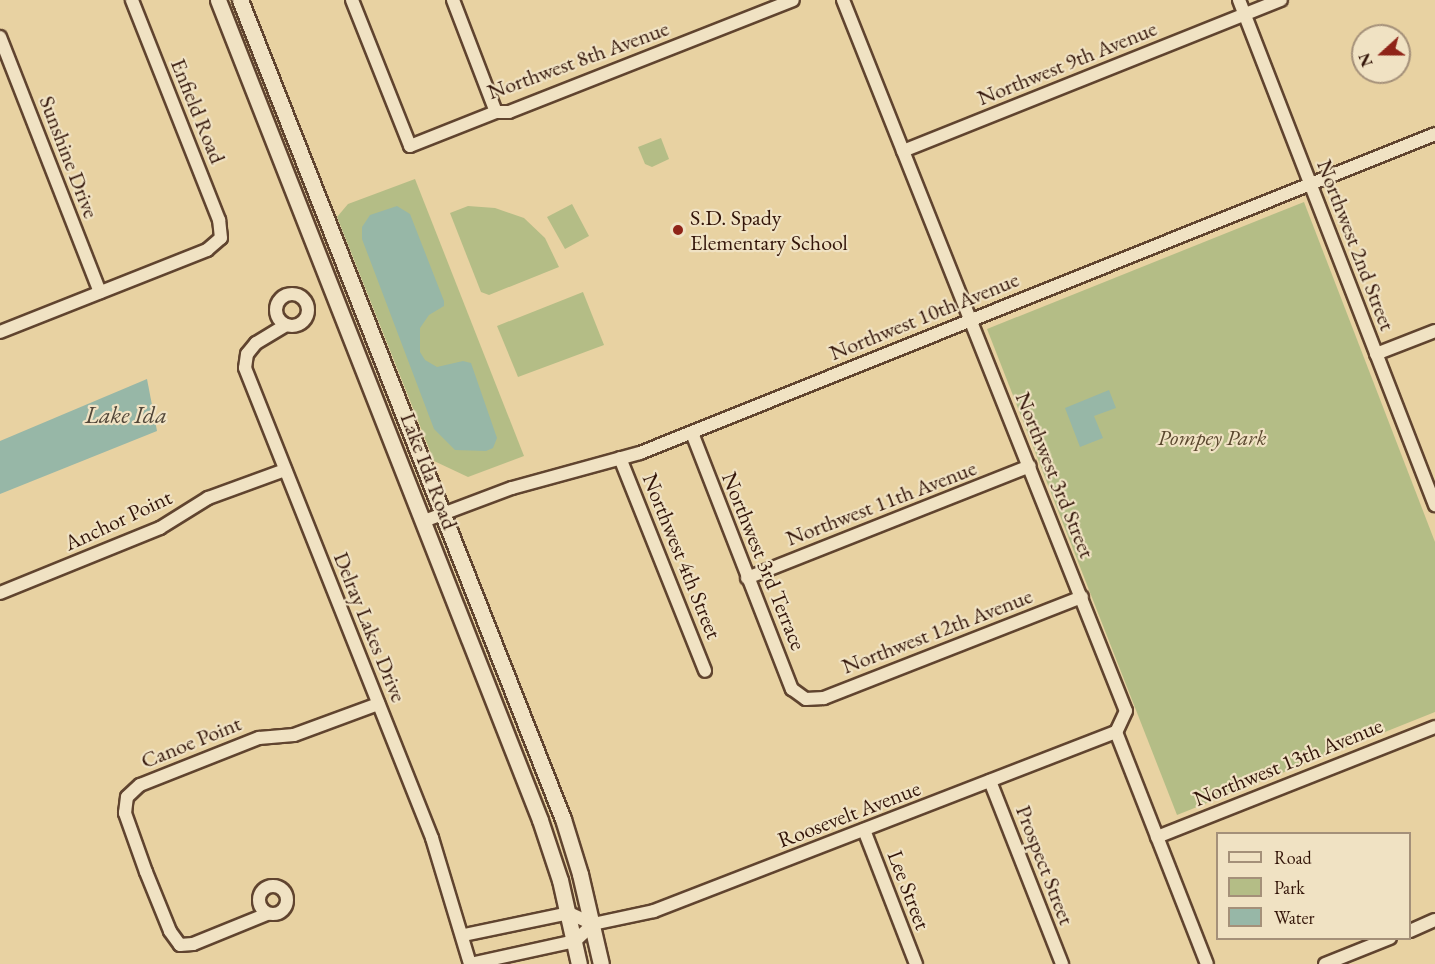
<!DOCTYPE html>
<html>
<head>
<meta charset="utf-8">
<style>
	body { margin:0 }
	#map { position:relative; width:1435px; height:964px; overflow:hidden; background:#e8d2a2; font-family:"EB Garamond",serif }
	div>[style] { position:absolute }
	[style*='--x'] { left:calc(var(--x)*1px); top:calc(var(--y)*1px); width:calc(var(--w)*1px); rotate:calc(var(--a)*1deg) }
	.green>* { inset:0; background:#b4bd86 }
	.water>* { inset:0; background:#97b7a7 }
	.roads { filter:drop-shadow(2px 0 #60442f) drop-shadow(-2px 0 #60442f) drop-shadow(0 2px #60442f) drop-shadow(0 -2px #60442f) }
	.minor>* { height:12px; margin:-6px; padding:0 6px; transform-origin:6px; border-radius:6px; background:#f0e2c3 }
	.minor>.ring { margin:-6px; padding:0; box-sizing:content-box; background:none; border:12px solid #f0e2c3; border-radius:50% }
	.tertiary>* { height:15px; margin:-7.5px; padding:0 7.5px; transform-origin:7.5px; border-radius:7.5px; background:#f0e2c3 }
	.dots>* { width:16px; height:16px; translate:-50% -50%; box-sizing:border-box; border:3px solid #f0e2c3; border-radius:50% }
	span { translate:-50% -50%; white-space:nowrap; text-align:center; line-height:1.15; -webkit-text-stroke:4.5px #f0e2c3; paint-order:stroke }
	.street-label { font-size:22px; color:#331509 }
	.poi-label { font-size:22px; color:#331509 }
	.left { translate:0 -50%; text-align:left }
	.park-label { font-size:22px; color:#5a472e; font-style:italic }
	.water-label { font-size:24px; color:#514638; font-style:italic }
	.legend { position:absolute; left:1216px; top:832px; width:195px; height:108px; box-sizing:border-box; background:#f0e2c3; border:2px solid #a49079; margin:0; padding:8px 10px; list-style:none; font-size:18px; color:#331509 }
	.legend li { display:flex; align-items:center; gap:12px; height:30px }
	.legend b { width:30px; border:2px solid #a49079 }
	.north { position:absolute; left:1351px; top:24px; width:60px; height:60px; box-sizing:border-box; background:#f0e2c3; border:2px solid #a49079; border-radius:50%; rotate:249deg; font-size:16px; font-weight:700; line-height:24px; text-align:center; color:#331509 }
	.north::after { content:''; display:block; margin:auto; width:21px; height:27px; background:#8f2418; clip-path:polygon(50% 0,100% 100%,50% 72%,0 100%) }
</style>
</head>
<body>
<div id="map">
	<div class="green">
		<i style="clip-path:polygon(661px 138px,669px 159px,652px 167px,645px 164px,638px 147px)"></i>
		<i style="clip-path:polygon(415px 179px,524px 456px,468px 477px,434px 461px,337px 217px,348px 204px)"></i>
		<i style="clip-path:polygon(1304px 202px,1435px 542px,1435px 712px,1177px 815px,987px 329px)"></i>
		<i style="clip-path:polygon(572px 204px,589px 236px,565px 249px,547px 217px)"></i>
		<i style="clip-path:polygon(468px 206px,495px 208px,524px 218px,545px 238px,559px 267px,489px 295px,481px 292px,450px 213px)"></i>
		<i style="clip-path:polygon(583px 292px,604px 345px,518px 377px,497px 326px)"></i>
	</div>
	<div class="water">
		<i style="clip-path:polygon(397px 206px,410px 214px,444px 301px,444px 306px,429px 315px,420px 328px,420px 352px,425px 360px,437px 367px,463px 361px,471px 363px,497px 438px,493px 448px,486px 451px,455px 450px,434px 429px,362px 239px,362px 227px,370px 215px)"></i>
		<i style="clip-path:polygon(147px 379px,157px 431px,0 494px,0 441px)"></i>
		<i style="clip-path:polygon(1109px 390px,1116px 408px,1094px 416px,1103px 438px,1080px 447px,1065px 408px)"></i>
	</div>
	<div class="roads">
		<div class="minor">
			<i style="--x:352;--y:0;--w:157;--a:68.3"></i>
			<i style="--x:410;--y:146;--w:92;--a:-21.6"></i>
			<i style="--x:496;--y:112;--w:13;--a:0"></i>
			<i style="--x:509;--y:112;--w:305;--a:-21.5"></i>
			<i style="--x:453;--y:0;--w:120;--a:69"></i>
			<i style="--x:843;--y:0;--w:765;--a:68.3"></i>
			<i style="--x:1126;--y:711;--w:23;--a:115"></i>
			<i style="--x:1239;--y:0;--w:542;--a:68.79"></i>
			<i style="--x:0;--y:37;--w:274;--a:68.6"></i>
			<i style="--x:903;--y:151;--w:407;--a:-21.8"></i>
			<i class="ring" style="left:276px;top:294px;width:20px;height:20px"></i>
			<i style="--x:286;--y:325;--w:35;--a:149"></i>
			<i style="--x:256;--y:343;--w:14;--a:129"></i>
			<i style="--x:247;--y:354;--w:14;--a:98"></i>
			<i style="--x:245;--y:368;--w:506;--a:68.3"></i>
			<i style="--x:432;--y:838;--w:132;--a:73.2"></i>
			<i style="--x:0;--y:332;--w:223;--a:-21.6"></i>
			<i style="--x:207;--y:250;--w:18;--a:-41"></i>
			<i style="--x:221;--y:238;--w:18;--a:-96"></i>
			<i style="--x:219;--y:220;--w:237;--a:-111.6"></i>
			<i style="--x:1376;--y:354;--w:63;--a:-21.3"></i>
			<i style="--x:692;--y:433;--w:275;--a:68.7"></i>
			<i style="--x:792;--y:689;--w:17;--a:36"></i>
			<i style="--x:806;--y:699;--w:18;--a:-3"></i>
			<i style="--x:824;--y:698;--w:277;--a:-21.4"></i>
			<i style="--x:620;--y:458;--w:229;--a:68.2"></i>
			<i style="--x:424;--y:521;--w:94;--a:-20.6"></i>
			<i style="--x:512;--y:488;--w:133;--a:-15.3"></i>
			<i style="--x:640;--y:453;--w:857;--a:-21.86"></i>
			<i style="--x:747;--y:578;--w:304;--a:-21.6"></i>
			<i style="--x:0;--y:593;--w:173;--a:-22.1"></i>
			<i style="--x:160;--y:528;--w:57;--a:-32"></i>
			<i style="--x:208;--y:498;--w:82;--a:-20"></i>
			<i style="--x:1116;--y:732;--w:249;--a:68.6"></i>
			<i style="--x:990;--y:781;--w:197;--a:68.5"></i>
			<i style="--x:864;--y:830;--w:144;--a:68.8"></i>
			<i style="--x:1157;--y:837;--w:299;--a:-21.6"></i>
			<i class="ring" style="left:259px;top:886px;width:16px;height:16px"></i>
			<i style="--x:267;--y:914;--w:80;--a:157.9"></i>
			<i style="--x:193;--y:944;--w:13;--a:176"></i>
			<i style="--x:180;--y:945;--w:17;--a:-126"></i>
			<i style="--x:170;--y:931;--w:64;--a:-112.1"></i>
			<i style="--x:146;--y:872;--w:63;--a:-109.6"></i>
			<i style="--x:125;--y:813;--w:16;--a:-83"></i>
			<i style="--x:127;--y:797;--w:18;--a:-43"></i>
			<i style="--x:140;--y:785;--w:128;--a:-21.6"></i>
			<i style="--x:259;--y:738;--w:35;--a:-5"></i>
			<i style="--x:294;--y:735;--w:90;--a:-20.3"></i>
			<i style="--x:1410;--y:931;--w:27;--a:-24"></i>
			<i style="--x:464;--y:935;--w:107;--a:-11.8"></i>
			<i style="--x:569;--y:913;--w:26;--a:25"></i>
			<i style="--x:470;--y:964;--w:107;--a:-12.4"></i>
			<i style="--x:575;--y:941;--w:25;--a:-43"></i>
			<i style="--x:593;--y:924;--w:62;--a:-12"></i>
			<i style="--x:654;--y:911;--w:495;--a:-21.2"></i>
			<i style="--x:1325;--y:964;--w:70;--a:-21.8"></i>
		</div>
		<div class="tertiary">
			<i style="--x:218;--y:0;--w:881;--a:68.56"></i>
			<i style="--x:540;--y:820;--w:63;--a:71.6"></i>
			<i style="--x:560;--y:880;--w:86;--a:77.3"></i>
			<i style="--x:240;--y:0;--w:880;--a:68.48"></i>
			<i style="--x:563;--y:819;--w:58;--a:72.8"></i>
			<i style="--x:580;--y:874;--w:92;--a:76.9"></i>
		</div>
	</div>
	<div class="dots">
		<i style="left:678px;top:230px;background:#8f2418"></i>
	</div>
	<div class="street-label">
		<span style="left:578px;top:60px;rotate:-20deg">Northwest 8th Avenue</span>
		<span style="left:1067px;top:63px;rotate:-22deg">Northwest 9th Avenue</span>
		<span style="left:198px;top:111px;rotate:68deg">Enfield Road</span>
		<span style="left:69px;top:157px;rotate:69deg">Sunshine Drive</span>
		<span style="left:1356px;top:245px;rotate:69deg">Northwest 2nd Street</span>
		<span style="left:924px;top:316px;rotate:-22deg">Northwest 10th Avenue</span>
		<span style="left:429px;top:471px;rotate:69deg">Lake Ida Road</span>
		<span style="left:1055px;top:475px;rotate:68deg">Northwest 3rd Street</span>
		<span style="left:881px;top:503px;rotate:-21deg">Northwest 11th Avenue</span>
		<span style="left:118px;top:520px;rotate:-25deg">Anchor Point</span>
		<span style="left:682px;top:556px;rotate:68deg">Northwest 4th Street</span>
		<span style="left:764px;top:561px;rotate:68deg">Northwest 3rd Terrace</span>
		<span style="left:370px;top:627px;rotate:68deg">Delray Lakes Drive</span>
		<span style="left:937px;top:631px;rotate:-21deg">Northwest 12th Avenue</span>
		<span style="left:191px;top:742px;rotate:-22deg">Canoe Point</span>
		<span style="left:1288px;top:762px;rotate:-22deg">Northwest 13th Avenue</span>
		<span style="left:849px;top:814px;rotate:-21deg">Roosevelt Avenue</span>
		<span style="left:1045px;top:865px;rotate:69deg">Prospect Street</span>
		<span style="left:909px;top:890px;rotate:69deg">Lee Street</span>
	</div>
	<div class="poi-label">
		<span class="left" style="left:690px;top:230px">S.D. Spady<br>Elementary School</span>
	</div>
	<div class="park-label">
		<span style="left:1212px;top:438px">Pompey Park</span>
	</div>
	<div class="water-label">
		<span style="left:126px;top:415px">Lake Ida</span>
	</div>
	<ul class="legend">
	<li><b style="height:8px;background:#f0e2c3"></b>Road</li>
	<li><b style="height:16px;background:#b4bd86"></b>Park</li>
	<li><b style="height:16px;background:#97b7a7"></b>Water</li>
	</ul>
	<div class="north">N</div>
</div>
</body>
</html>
